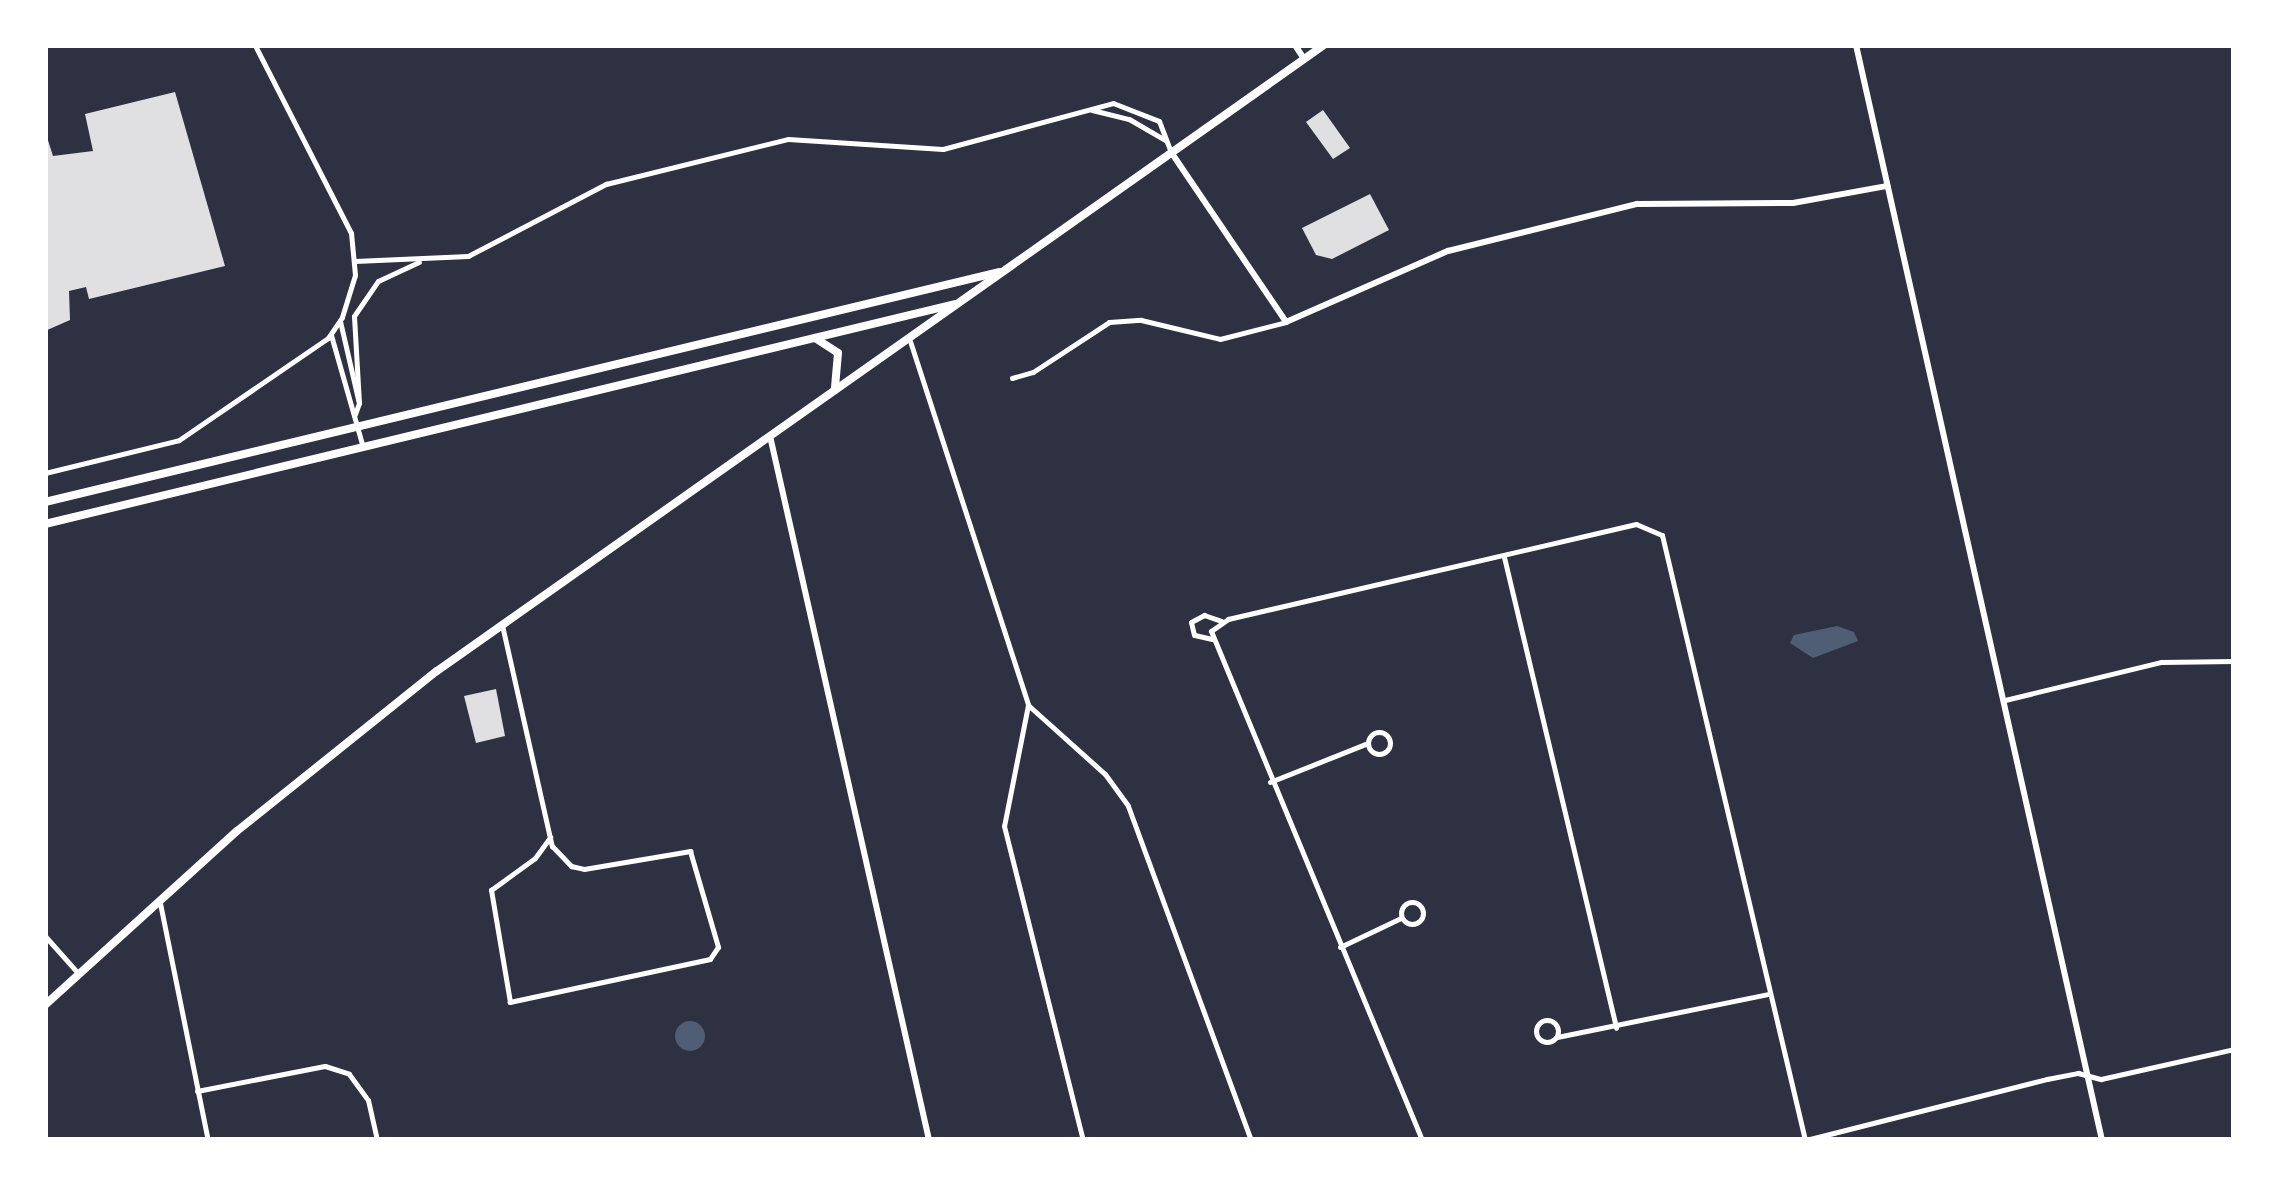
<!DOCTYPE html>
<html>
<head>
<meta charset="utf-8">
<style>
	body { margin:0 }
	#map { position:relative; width:2279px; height:1185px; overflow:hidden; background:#2d3142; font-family:Manrope,sans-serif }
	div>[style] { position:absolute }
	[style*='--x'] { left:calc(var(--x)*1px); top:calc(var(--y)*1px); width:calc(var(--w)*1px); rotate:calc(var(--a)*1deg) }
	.water>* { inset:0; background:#4f5d75 }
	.round { border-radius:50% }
	.building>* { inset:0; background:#e0e0e3 }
	.minor>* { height:5px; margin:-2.5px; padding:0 2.5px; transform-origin:2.5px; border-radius:2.5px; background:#fff }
	.minor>.ring { margin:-2.5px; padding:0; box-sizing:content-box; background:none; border:5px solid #fff; border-radius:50% }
	.tertiary>* { height:6px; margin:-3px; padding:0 3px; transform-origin:3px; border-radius:3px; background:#fff }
	.primary>* { height:8px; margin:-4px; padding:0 4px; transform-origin:4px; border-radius:4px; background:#fff }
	span { translate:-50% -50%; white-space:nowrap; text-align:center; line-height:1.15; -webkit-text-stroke:10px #fff; paint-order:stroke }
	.frame { position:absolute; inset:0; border:48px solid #fff; pointer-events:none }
</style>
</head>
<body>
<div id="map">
	<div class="water">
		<i style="clip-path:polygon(1837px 626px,1854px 632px,1858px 641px,1813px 658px,1790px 643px,1794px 635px)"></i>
		<i class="round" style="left:675px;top:1021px;width:30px;height:30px"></i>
	</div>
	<div class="building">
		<i style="clip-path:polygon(175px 92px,225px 266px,89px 299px,86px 287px,69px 291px,70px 320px,45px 331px,45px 131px,53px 156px,93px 151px,85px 114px)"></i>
		<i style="clip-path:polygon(1323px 110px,1350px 148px,1333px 159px,1306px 122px)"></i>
		<i style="clip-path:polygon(1370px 194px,1389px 230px,1332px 259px,1316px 255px,1302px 228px)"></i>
		<i style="clip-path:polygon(496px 689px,505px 736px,476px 743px,464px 696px)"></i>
	</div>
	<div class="minor">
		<i style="--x:1092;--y:110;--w:38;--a:14"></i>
		<i style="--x:1129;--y:119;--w:42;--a:30.3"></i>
		<i style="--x:355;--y:261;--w:113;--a:-2.5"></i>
		<i style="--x:468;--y:256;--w:156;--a:-27.6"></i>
		<i style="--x:606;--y:184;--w:187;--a:-13.9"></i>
		<i style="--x:788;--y:139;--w:155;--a:3.7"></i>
		<i style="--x:943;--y:149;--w:176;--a:-15.1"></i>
		<i style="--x:1113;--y:103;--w:49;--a:21.4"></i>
		<i style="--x:1159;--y:121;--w:33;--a:69"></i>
		<i style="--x:340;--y:321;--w:84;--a:77"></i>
		<i style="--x:359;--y:403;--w:12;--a:110"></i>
		<i style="--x:331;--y:335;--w:116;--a:74.1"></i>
		<i style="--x:910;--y:341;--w:383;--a:72"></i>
		<i style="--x:1028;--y:705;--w:103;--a:41.9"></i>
		<i style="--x:1105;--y:774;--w:39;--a:54"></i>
		<i style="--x:1128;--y:806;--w:356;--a:69.8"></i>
		<i style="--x:1012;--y:378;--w:22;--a:-16"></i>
		<i style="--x:1033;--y:372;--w:91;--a:-33.3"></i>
		<i style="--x:1109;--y:322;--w:32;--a:-4"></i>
		<i style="--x:1141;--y:320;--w:81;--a:13.5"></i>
		<i style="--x:1220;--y:339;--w:68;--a:-14.4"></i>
		<i style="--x:359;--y:403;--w:87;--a:-93.3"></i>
		<i style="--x:354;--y:316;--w:42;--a:-55.6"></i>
		<i style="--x:378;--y:281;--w:45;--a:-24.9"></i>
		<i style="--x:45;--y:473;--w:138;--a:-13.8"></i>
		<i style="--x:179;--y:440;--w:181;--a:-34.4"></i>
		<i style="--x:328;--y:338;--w:25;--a:-56"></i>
		<i style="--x:342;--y:317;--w:44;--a:-72.8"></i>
		<i style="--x:355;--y:275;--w:42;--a:-95.4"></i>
		<i style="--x:351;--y:233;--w:211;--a:-117.1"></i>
		<i style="--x:1504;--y:557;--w:484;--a:76.6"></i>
		<i style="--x:502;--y:625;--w:227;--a:77.3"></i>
		<i style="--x:552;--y:846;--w:28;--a:46"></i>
		<i style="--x:571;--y:866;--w:13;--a:13"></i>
		<i style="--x:584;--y:869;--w:108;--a:-9.6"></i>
		<i style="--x:690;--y:851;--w:100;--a:73.7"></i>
		<i style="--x:718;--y:947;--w:14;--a:124"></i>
		<i style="--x:710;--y:959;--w:205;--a:167.9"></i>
		<i style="--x:510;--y:1002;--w:114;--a:-99.6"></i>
		<i style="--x:491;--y:890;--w:54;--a:-36"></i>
		<i style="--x:535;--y:858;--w:26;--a:-54"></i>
		<i style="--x:1212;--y:639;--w:18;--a:-167"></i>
		<i style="--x:1194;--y:635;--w:13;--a:-103"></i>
		<i style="--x:1191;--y:622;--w:15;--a:-28"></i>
		<i style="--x:1204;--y:615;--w:18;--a:19"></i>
		<i style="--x:2005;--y:700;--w:161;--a:-13.7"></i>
		<i style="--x:2161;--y:662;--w:73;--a:-0.8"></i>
		<i style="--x:1028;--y:705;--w:123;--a:101.2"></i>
		<i style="--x:1004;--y:826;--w:324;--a:75.9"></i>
		<i class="ring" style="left:1368px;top:732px;width:17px;height:17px"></i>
		<i style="--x:1270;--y:782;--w:105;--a:-21.7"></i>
		<i class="ring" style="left:1401px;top:902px;width:17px;height:17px"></i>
		<i style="--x:160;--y:903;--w:242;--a:78.6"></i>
		<i style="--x:45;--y:936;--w:50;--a:48.3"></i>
		<i style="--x:1340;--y:947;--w:68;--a:-25.4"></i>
		<i class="ring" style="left:1536px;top:1020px;width:17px;height:17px"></i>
		<i style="--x:1557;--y:1037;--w:215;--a:-11.5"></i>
		<i style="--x:197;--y:1091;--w:130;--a:-11.1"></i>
		<i style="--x:325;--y:1066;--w:25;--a:18"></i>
		<i style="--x:349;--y:1074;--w:32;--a:54"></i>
		<i style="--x:368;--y:1100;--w:41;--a:77.3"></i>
		<i style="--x:1422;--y:1140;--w:551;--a:-112.52"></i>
		<i style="--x:1211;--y:631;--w:21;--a:-35"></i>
		<i style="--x:1228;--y:619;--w:419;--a:-13.1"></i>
		<i style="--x:1636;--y:524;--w:28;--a:23"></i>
		<i style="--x:1662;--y:535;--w:622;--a:76.7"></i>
		<i style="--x:1806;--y:1140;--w:249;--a:-14.2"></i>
		<i style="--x:2047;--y:1079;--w:32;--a:-11"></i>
		<i style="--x:2078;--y:1073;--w:24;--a:15"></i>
		<i style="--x:2101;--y:1079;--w:136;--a:-12.7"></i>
	</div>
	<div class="tertiary">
		<i style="--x:1295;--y:45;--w:17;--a:57"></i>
		<i style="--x:1856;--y:45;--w:1122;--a:77.34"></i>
		<i style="--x:1171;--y:152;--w:205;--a:55.9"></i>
		<i style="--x:1286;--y:322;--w:177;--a:-23.7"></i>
		<i style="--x:1448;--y:251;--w:195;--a:-14"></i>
		<i style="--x:1637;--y:204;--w:156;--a:-0.4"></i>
		<i style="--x:1793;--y:203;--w:96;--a:-10.3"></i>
		<i style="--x:770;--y:436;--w:722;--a:77.27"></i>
	</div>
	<div class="primary">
		<i style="--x:815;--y:338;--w:27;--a:33"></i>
		<i style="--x:838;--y:353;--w:37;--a:95"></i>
		<i style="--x:45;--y:502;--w:981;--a:-13.55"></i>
		<i style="--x:45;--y:524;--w:936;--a:-13.59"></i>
		<i style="--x:45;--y:1005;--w:259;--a:-42.2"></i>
		<i style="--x:237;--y:831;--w:256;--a:-38.7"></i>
		<i style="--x:437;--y:671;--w:1086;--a:-35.21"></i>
	</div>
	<div class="frame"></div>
</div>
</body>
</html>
